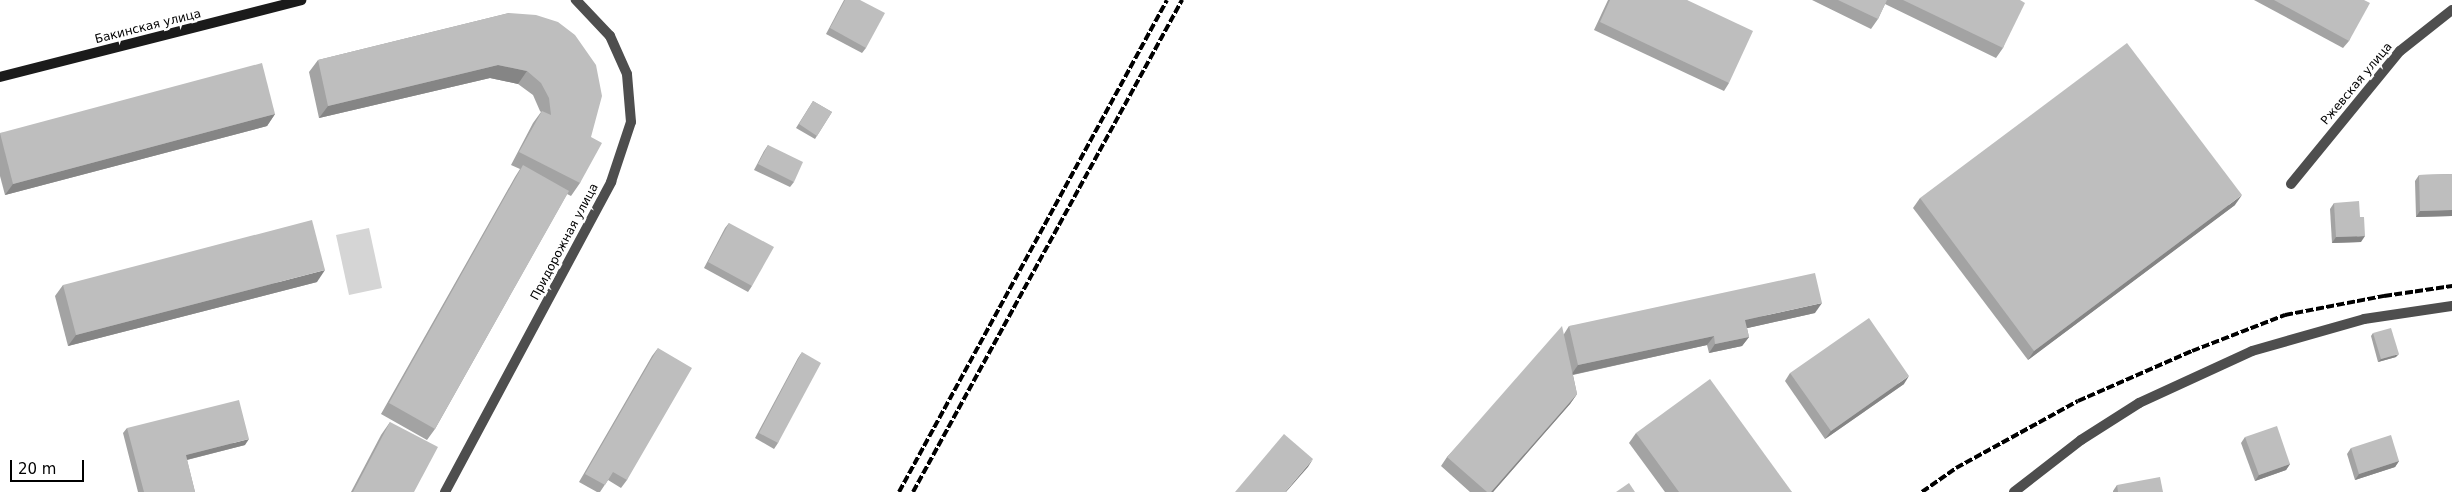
<!DOCTYPE html>
<html>
<head>
<meta charset="utf-8">
<style>
	body { margin:0 }
	#map { position:relative; width:2452px; height:492px; overflow:hidden; background:#fff; font-family:"DejaVu Sans",sans-serif }
	div>[style] { position:absolute }
	[style*='--x'] { left:calc(var(--x)*1px); top:calc(var(--y)*1px); width:calc(var(--w)*1px); rotate:calc(var(--a)*1deg) }
	.green>* { inset:0; background:#d5d5d5 }
	.minor>* { height:10px; margin:-5px; padding:0 5px; transform-origin:5px; border-radius:5px; background:#4e4e4e }
	.secondary>* { height:10px; margin:-5px; padding:0 5px; transform-origin:5px; border-radius:5px; background:#1b1b1b }
	.rail>* { height:4px; margin-top:-2px; transform-origin:0; background:repeating-linear-gradient(90deg,#000 0 8px,transparent 0 10.5px) }
	.wall>* { inset:0; background:#a3a3a3 }
	.shaded-wall>* { inset:0; background:#858585 }
	.building>* { inset:0; background:#bebebe }
	span { translate:-50% -50%; white-space:nowrap; text-align:center; line-height:1.15; -webkit-text-stroke:5px #fff; paint-order:stroke }
	.street-label { font-size:12px; color:#000 }
	.scale { position:absolute; left:10px; top:460px; width:74px; height:22px; box-sizing:border-box; border:2px solid #000; border-top:0; padding-left:6px; font-size:15px; line-height:18px; white-space:nowrap; color:#000; -webkit-text-stroke:4px #fff; paint-order:stroke }
</style>
</head>
<body>
<div id="map">
	<div class="green">
		<i style="clip-path:polygon(369px 228px,382px 288px,349px 295px,336px 235px)"></i>
	</div>
	<div class="minor">
		<i style="--x:2291;--y:184;--w:172;--a:-50.7"></i>
		<i style="--x:2400;--y:51;--w:66;--a:-38.3"></i>
		<i style="--x:445;--y:492;--w:352;--a:-61.8"></i>
		<i style="--x:611;--y:182;--w:63;--a:-71.6"></i>
		<i style="--x:631;--y:122;--w:48;--a:-94.8"></i>
		<i style="--x:627;--y:74;--w:42;--a:-114.1"></i>
		<i style="--x:610;--y:36;--w:50;--a:-133.4"></i>
		<i style="--x:2014;--y:492;--w:85;--a:-37.8"></i>
		<i style="--x:2081;--y:440;--w:69;--a:-32.5"></i>
		<i style="--x:2139;--y:403;--w:124;--a:-24.7"></i>
		<i style="--x:2252;--y:351;--w:116;--a:-15.9"></i>
		<i style="--x:2364;--y:319;--w:89;--a:-8.4"></i>
	</div>
	<div class="secondary">
		<i style="--x:0;--y:77;--w:311;--a:-14.3"></i>
	</div>
	<div class="rail">
		<i style="--x:899;--y:492;--w:560;--a:-61.42"></i>
		<i style="--x:913;--y:492;--w:561;--a:-61.33"></i>
		<i style="--x:1922;--y:492;--w:42;--a:-35.2"></i>
		<i style="--x:1956;--y:468;--w:139;--a:-28.8"></i>
		<i style="--x:2078;--y:401;--w:124;--a:-23.7"></i>
		<i style="--x:2192;--y:351;--w:100;--a:-21.2"></i>
		<i style="--x:2285;--y:315;--w:101;--a:-10.9"></i>
		<i style="--x:2384;--y:296;--w:69;--a:-8.4"></i>
	</div>
	<div class="wall">
		<i style="clip-path:polygon(844px 0,860px 0,866px 48px,862px 53px,826px 34px)"></i>
		<i style="clip-path:polygon(1608px 0,1687px 0,1729px 83px,1724px 91px,1594px 30px)"></i>
		<i style="clip-path:polygon(1812px 0,2020px 0,2003px 48px,1996px 58px,1885px 4px,1878px 19px,1871px 29px)"></i>
		<i style="clip-path:polygon(2254px 0,2364px 0,2349px 41px,2343px 48px)"></i>
		<i style="clip-path:polygon(509px 13px,591px 137px,580px 183px,571px 196px,567px 194px,435px 429px,427px 440px,381px 414px,515px 177px,520px 169px,511px 165px,533px 123px,541px 112px,540px 111px,533px 95px,518px 84px,490px 78px,319px 118px,309px 72px,318px 60px)"></i>
		<i style="clip-path:polygon(813px 101px,832px 112px,815px 139px,796px 128px)"></i>
		<i style="clip-path:polygon(275px 114px,267px 126px,5px 195px,0 176px,0 133px)"></i>
		<i style="clip-path:polygon(768px 145px,794px 182px,790px 187px,754px 170px,764px 151px)"></i>
		<i style="clip-path:polygon(2452px 174px,2452px 225px,2452px 216px,2416px 217px,2415px 181px,2419px 175px)"></i>
		<i style="clip-path:polygon(1920px 198px,2235px 205px,2028px 360px,1913px 208px)"></i>
		<i style="clip-path:polygon(2334px 203px,2361px 242px,2332px 243px,2330px 209px)"></i>
		<i style="clip-path:polygon(729px 223px,752px 286px,748px 292px,704px 268px,725px 228px)"></i>
		<i style="clip-path:polygon(317px 282px,68px 346px,55px 296px,63px 285px)"></i>
		<i style="clip-path:polygon(1815px 313px,1747px 328px,1749px 337px,1742px 346px,1709px 353px,1707px 345px,1573px 375px,1577px 394px,1570px 404px,1493px 492px,1470px 492px,1441px 466px,1447px 457px,1564px 334px,1569px 326px)"></i>
		<i style="clip-path:polygon(2373px 333px,2396px 357px,2378px 362px,2371px 336px)"></i>
		<i style="clip-path:polygon(658px 348px,627px 480px,621px 488px,608px 480px,600px 492px,597px 492px,579px 482px,652px 356px)"></i>
		<i style="clip-path:polygon(802px 352px,778px 443px,774px 449px,755px 438px,798px 358px)"></i>
		<i style="clip-path:polygon(1790px 373px,1904px 384px,1825px 439px,1785px 381px)"></i>
		<i style="clip-path:polygon(390px 422px,414px 492px,351px 492px,381px 435px)"></i>
		<i style="clip-path:polygon(127px 428px,245px 445px,187px 460px,195px 492px,138px 492px,123px 433px)"></i>
		<i style="clip-path:polygon(1636px 433px,1792px 492px,1665px 492px,1629px 443px)"></i>
		<i style="clip-path:polygon(2245px 437px,2290px 464px,2286px 470px,2255px 481px,2241px 443px)"></i>
		<i style="clip-path:polygon(2351px 448px,2399px 461px,2395px 467px,2355px 480px,2347px 454px)"></i>
		<i style="clip-path:polygon(2117px 485px,2163px 492px,2113px 492px,2113px 491px)"></i>
	</div>
	<div class="shaded-wall">
		<i style="clip-path:polygon(498px 65px,527px 71px,518px 84px,490px 78px,319px 118px,328px 106px)"></i>
		<i style="clip-path:polygon(275px 114px,267px 126px,5px 195px,13px 184px)"></i>
		<i style="clip-path:polygon(2242px 195px,2235px 205px,2028px 360px,2034px 351px)"></i>
		<i style="clip-path:polygon(2452px 210px,2452px 216px,2416px 217px,2420px 211px)"></i>
		<i style="clip-path:polygon(2365px 236px,2361px 242px,2332px 243px,2336px 237px)"></i>
		<i style="clip-path:polygon(325px 270px,317px 282px,68px 346px,76px 335px)"></i>
		<i style="clip-path:polygon(1822px 303px,1815px 313px,1739px 330px,1745px 320px)"></i>
		<i style="clip-path:polygon(1714px 336px,1707px 345px,1571px 375px,1578px 365px)"></i>
		<i style="clip-path:polygon(1749px 337px,1742px 346px,1709px 353px,1715px 344px)"></i>
		<i style="clip-path:polygon(2399px 354px,2396px 357px,2378px 362px,2381px 359px)"></i>
		<i style="clip-path:polygon(1909px 376px,1904px 384px,1825px 439px,1831px 431px)"></i>
		<i style="clip-path:polygon(1577px 394px,1570px 404px,1493px 492px,1491px 492px)"></i>
		<i style="clip-path:polygon(249px 439px,245px 445px,182px 461px,186px 455px)"></i>
		<i style="clip-path:polygon(1313px 459px,1308px 467px,1286px 492px,1285px 492px)"></i>
		<i style="clip-path:polygon(2399px 461px,2395px 467px,2355px 480px,2359px 474px)"></i>
		<i style="clip-path:polygon(2290px 464px,2286px 470px,2255px 481px,2259px 475px)"></i>
	</div>
	<div class="building">
		<i style="clip-path:polygon(845px 0,860px 0,885px 13px,866px 48px,830px 28px)"></i>
		<i style="clip-path:polygon(1610px 0,1687px 0,1753px 31px,1729px 83px,1600px 22px)"></i>
		<i style="clip-path:polygon(1838px 0,1887px 0,1878px 19px)"></i>
		<i style="clip-path:polygon(1903px 0,2020px 0,2025px 3px,2003px 48px)"></i>
		<i style="clip-path:polygon(2274px 0,2364px 0,2370px 3px,2349px 41px)"></i>
		<i style="clip-path:polygon(509px 13px,536px 15px,558px 22px,575px 35px,596px 65px,602px 96px,591px 137px,602px 143px,580px 183px,519px 152px,542px 111px,551px 115px,549px 98px,541px 83px,527px 71px,498px 65px,328px 106px,318px 60px)"></i>
		<i style="clip-path:polygon(2127px 43px,2242px 195px,2034px 351px,1920px 198px)"></i>
		<i style="clip-path:polygon(262px 63px,275px 114px,13px 184px,0 133px)"></i>
		<i style="clip-path:polygon(813px 101px,832px 112px,817px 136px,799px 124px)"></i>
		<i style="clip-path:polygon(768px 145px,803px 162px,794px 182px,758px 164px)"></i>
		<i style="clip-path:polygon(523px 165px,569px 191px,435px 429px,389px 403px)"></i>
		<i style="clip-path:polygon(2452px 174px,2452px 210px,2420px 211px,2419px 175px)"></i>
		<i style="clip-path:polygon(2359px 201px,2360px 217px,2364px 217px,2365px 236px,2336px 237px,2334px 203px)"></i>
		<i style="clip-path:polygon(312px 220px,325px 270px,76px 335px,63px 285px)"></i>
		<i style="clip-path:polygon(729px 223px,774px 247px,752px 286px,708px 262px)"></i>
		<i style="clip-path:polygon(1815px 273px,1822px 303px,1745px 320px,1749px 337px,1715px 344px,1714px 336px,1578px 365px,1569px 326px)"></i>
		<i style="clip-path:polygon(1869px 318px,1909px 376px,1831px 431px,1790px 373px)"></i>
		<i style="clip-path:polygon(1562px 326px,1577px 394px,1491px 492px,1487px 492px,1447px 457px)"></i>
		<i style="clip-path:polygon(2391px 328px,2399px 354px,2381px 359px,2373px 333px)"></i>
		<i style="clip-path:polygon(658px 348px,692px 368px,627px 480px,613px 472px,605px 485px,585px 474px)"></i>
		<i style="clip-path:polygon(802px 352px,821px 363px,778px 443px,759px 433px)"></i>
		<i style="clip-path:polygon(1710px 379px,1792px 492px,1679px 492px,1636px 433px)"></i>
		<i style="clip-path:polygon(239px 400px,249px 439px,186px 455px,195px 492px,144px 492px,127px 428px)"></i>
		<i style="clip-path:polygon(390px 422px,438px 447px,414px 492px,353px 492px)"></i>
		<i style="clip-path:polygon(2277px 426px,2290px 464px,2259px 475px,2245px 437px)"></i>
		<i style="clip-path:polygon(1284px 434px,1313px 459px,1285px 492px,1235px 492px)"></i>
		<i style="clip-path:polygon(2391px 435px,2399px 461px,2359px 474px,2351px 448px)"></i>
		<i style="clip-path:polygon(2160px 477px,2163px 492px,2118px 492px,2117px 485px)"></i>
		<i style="clip-path:polygon(1629px 483px,1635px 492px,1616px 492px)"></i>
	</div>
	<div class="street-label">
		<span style="left:148px;top:27px;rotate:-14deg">Бакинская улица</span>
		<span style="left:2357px;top:84px;rotate:-50deg">Ржевская улица</span>
		<span style="left:565px;top:242px;rotate:-62deg">Придорожная улица</span>
	</div>
	<div class="scale">20 m</div>
</div>
</body>
</html>
